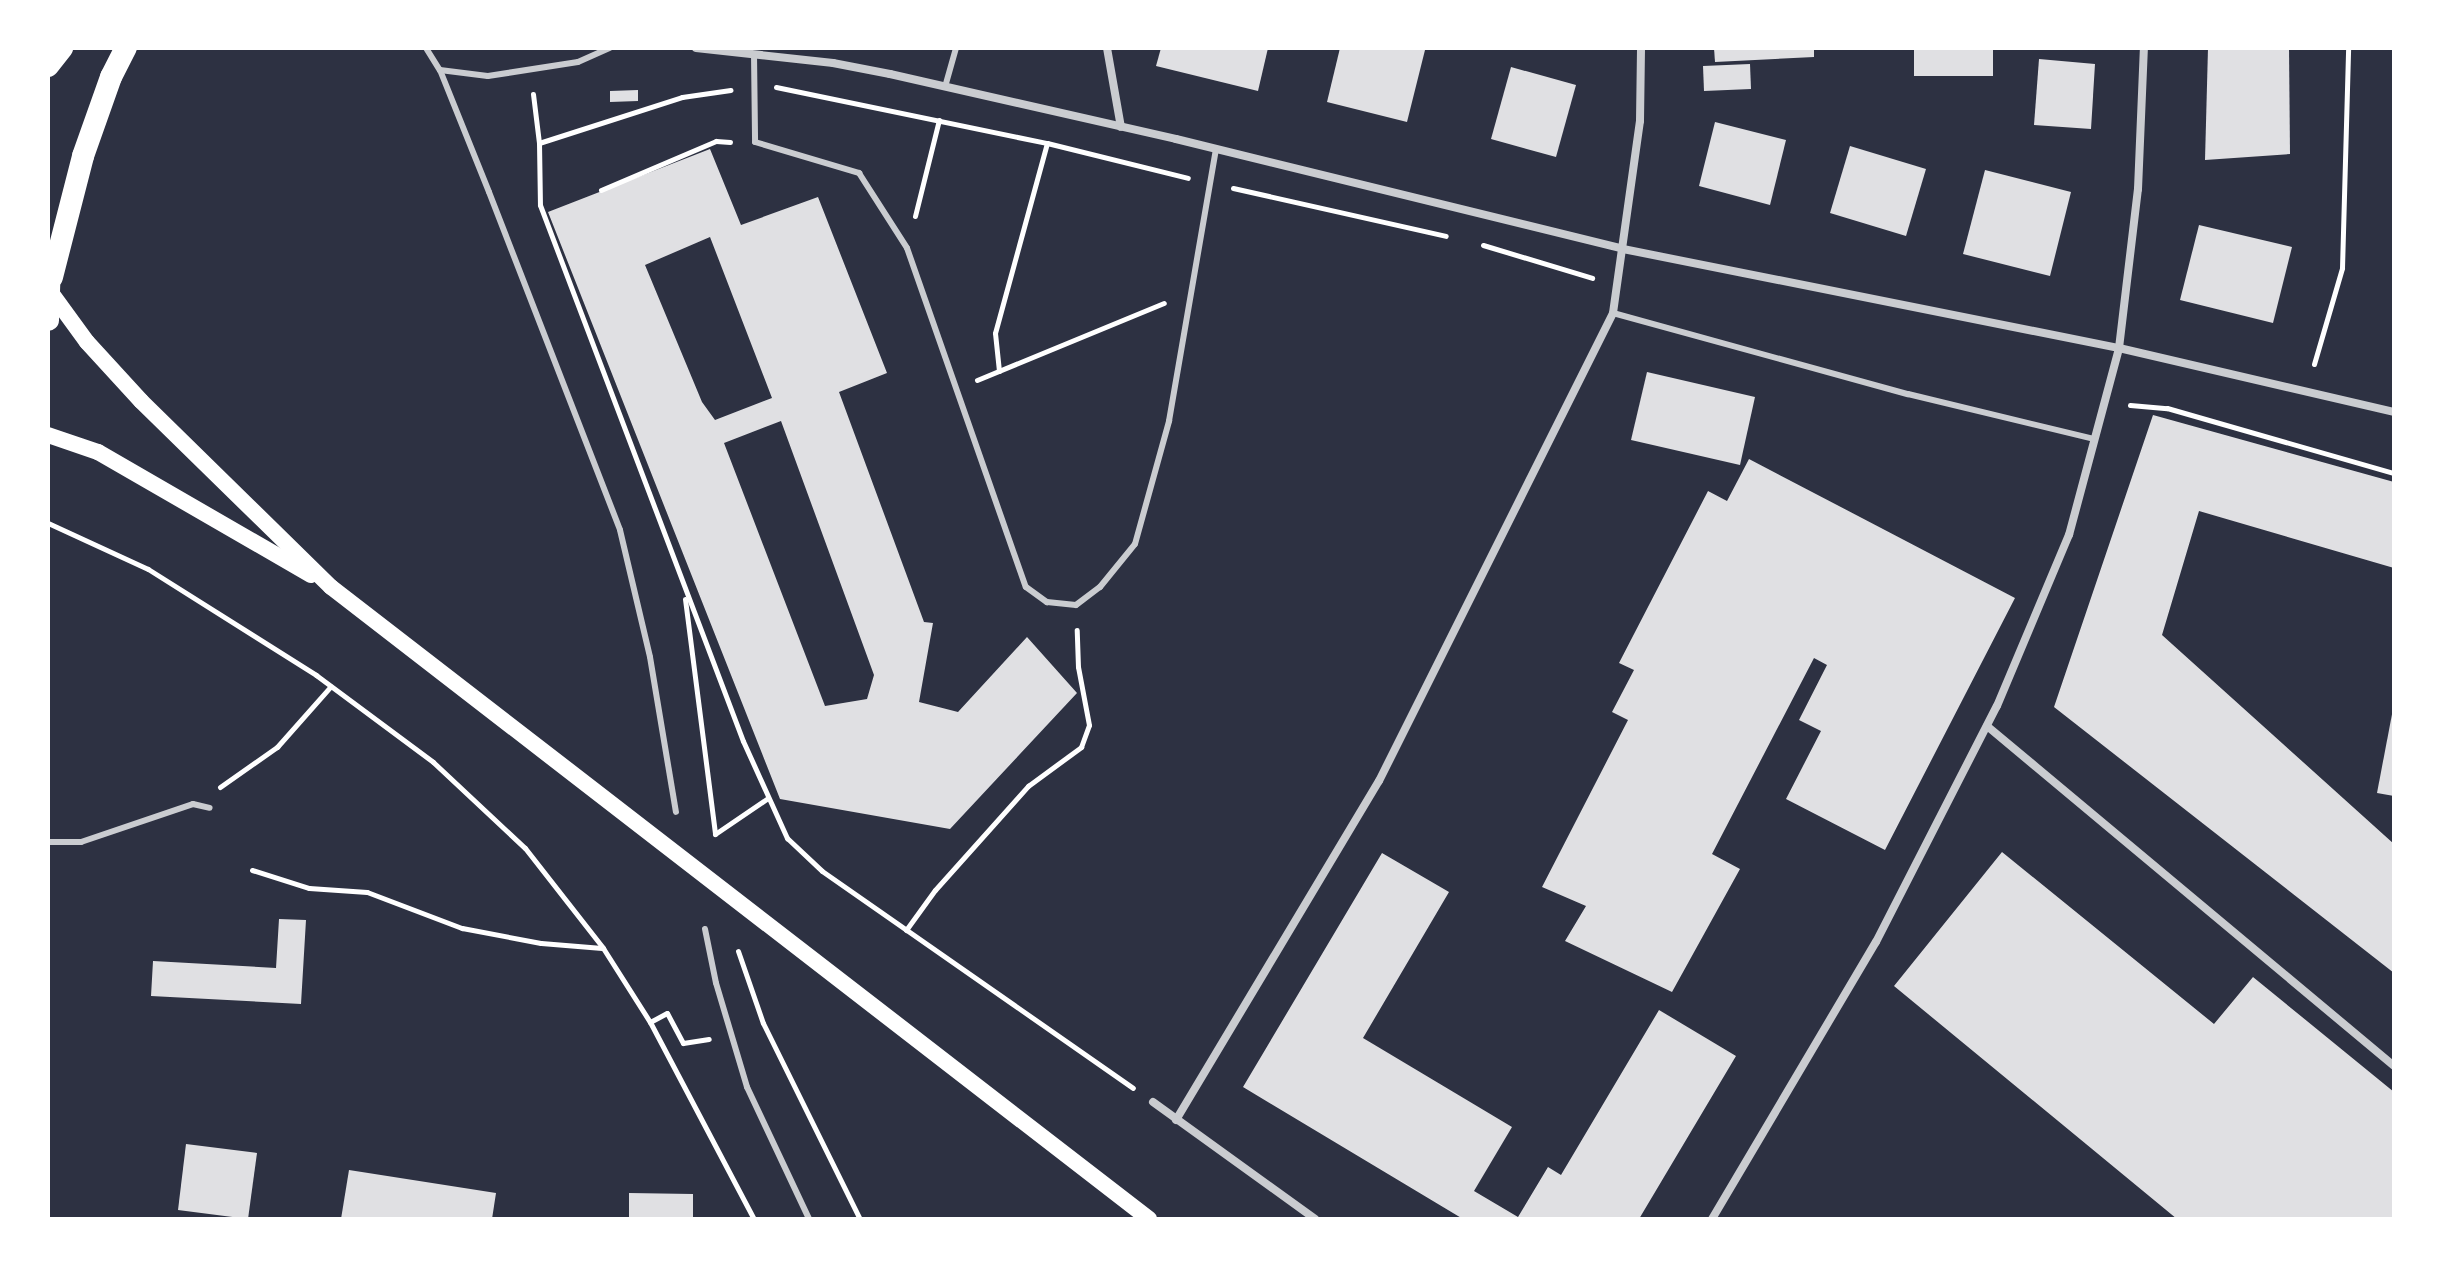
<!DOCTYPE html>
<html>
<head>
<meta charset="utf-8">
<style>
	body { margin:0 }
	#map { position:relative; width:2442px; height:1267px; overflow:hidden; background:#2d3142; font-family:"IBM Plex Serif",serif }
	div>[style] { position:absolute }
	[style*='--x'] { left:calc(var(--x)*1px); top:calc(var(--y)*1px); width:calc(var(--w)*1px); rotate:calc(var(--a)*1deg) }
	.building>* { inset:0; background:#e0e0e3 }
	.path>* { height:5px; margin:-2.5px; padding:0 2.5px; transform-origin:2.5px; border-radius:2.5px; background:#fff }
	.service>* { height:6px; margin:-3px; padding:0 3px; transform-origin:3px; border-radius:3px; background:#caccd0 }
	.minor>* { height:8px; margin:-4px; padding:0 4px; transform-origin:4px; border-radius:4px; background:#caccd0 }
	.secondary>* { height:16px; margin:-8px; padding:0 8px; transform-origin:8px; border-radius:8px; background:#fff }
	.trunk>* { height:22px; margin:-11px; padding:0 11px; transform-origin:11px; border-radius:11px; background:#fff }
	span { translate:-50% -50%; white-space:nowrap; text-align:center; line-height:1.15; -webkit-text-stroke:7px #fff; paint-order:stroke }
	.frame { position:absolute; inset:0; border:50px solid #fff; pointer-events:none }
</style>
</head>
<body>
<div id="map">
	<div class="building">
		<i style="clip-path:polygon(1161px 48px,1268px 48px,1258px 91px,1156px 66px)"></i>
		<i style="clip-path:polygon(1340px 48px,1425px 50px,1407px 122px,1327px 102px)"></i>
		<i style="clip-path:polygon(1714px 48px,1814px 48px,1814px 57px,1715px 62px)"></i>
		<i style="clip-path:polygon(1914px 48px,1993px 48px,1993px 76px,1914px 76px)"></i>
		<i style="clip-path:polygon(2208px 48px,2289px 48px,2290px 154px,2205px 160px)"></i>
		<i style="clip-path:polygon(2039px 59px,2095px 64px,2091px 129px,2034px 125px)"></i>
		<i style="clip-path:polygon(1750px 64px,1751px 89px,1704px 91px,1703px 66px)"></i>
		<i style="clip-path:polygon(1511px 67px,1576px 85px,1556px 157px,1491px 139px)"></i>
		<i style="clip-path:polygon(638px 90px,638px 101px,610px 102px,610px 91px)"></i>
		<i style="clip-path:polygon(1715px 122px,1786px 140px,1770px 205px,1699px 186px)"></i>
		<i style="clip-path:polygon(1850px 146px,1926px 169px,1906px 236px,1830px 213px)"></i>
		<i style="clip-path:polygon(evenodd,710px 149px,741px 225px,818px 197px,887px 373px,839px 392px,924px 622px,933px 623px,919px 702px,958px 712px,1027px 637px,1077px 693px,950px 829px,780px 799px,548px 212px,710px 149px,710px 237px,772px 398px,715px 420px,702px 402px,645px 265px,710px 237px,710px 149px,781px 421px,874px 675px,867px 699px,825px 706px,724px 443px,781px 421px)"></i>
		<i style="clip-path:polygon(1985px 170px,2071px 192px,2050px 276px,1963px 254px)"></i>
		<i style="clip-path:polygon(2199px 225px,2292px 247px,2273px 323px,2180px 300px)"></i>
		<i style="clip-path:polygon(1647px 372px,1755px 397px,1740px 465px,1631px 440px)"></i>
		<i style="clip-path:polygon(2153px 415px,2394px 482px,2394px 568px,2199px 511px,2162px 635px,2394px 844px,2394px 973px,2054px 707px)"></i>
		<i style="clip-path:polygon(1749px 459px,2015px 598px,1885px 850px,1786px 799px,1821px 731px,1799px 720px,1827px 665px,1814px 658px,1712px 854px,1740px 869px,1672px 992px,1565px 941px,1586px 906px,1542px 887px,1628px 720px,1612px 712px,1634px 670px,1619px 663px,1708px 491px,1727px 501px)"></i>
		<i style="clip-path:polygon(2393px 709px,2394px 710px,2394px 796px,2377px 793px)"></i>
		<i style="clip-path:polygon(2002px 852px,2214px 1024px,2253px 977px,2394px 1092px,2394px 1219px,2177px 1219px,1894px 986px)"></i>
		<i style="clip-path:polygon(1382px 853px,1449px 892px,1363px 1038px,1512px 1127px,1474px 1191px,1518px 1217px,1548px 1167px,1561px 1175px,1659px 1010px,1736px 1056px,1639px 1219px,1463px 1219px,1243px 1087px)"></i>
		<i style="clip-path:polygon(279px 919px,306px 920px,301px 1004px,151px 996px,153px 961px,276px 968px)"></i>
		<i style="clip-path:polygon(186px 1144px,257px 1153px,248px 1219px,178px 1210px)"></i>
		<i style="clip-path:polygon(349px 1170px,496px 1193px,492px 1219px,341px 1219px)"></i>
		<i style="clip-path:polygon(629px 1193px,693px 1194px,693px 1219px,629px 1219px)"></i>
	</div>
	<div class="path">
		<i style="--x:776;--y:87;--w:277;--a:11.7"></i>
		<i style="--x:1047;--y:143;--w:145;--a:13.9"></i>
		<i style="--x:533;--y:94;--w:49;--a:83"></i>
		<i style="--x:539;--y:143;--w:62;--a:89.1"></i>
		<i style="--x:540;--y:205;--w:573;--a:69.26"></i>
		<i style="--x:743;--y:741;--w:107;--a:65.6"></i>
		<i style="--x:787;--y:838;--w:48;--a:43.3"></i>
		<i style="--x:822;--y:871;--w:379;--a:34.9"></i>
		<i style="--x:539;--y:143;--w:150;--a:-17.8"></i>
		<i style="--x:682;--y:97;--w:49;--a:-8.3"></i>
		<i style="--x:1233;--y:188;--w:218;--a:12.7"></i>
		<i style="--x:601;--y:190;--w:125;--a:-23.1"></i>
		<i style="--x:716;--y:141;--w:14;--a:4"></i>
		<i style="--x:915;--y:216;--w:99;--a:-76"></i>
		<i style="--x:1483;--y:245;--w:114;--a:16.8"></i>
		<i style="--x:2314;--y:364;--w:100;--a:-73.7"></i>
		<i style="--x:2342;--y:268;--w:220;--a:-88.4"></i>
		<i style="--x:999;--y:371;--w:38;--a:-96"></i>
		<i style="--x:995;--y:333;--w:197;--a:-74.7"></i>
		<i style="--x:977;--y:380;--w:202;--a:-22.4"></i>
		<i style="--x:2130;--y:405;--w:37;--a:5"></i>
		<i style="--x:2167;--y:408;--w:236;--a:16"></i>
		<i style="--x:48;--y:523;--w:110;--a:24.7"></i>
		<i style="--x:148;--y:569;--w:199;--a:32.2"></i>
		<i style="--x:316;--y:675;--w:146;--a:36.6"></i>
		<i style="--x:433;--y:762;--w:126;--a:43.1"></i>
		<i style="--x:525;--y:848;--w:127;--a:52"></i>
		<i style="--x:603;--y:948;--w:88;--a:57.6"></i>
		<i style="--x:650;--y:1022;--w:223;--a:62.2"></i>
		<i style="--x:685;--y:599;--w:237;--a:82.7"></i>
		<i style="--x:715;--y:834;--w:64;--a:-34.2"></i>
		<i style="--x:220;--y:787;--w:70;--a:-35.1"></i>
		<i style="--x:277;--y:747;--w:81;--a:-48.5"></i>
		<i style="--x:252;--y:870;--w:60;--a:17.5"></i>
		<i style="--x:309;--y:888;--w:58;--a:3.9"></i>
		<i style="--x:367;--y:892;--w:102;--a:20.8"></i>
		<i style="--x:462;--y:928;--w:80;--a:10.8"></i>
		<i style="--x:541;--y:943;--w:61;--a:4.7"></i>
		<i style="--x:906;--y:930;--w:49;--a:-54.1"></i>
		<i style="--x:935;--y:890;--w:140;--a:-48.2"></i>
		<i style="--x:1028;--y:786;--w:66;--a:-36.3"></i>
		<i style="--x:1081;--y:747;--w:23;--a:-70"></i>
		<i style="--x:1089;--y:725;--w:59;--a:-100.7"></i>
		<i style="--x:1078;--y:667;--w:37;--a:-92"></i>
		<i style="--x:738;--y:951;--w:76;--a:70.9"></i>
		<i style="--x:763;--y:1023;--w:219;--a:63.7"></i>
		<i style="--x:650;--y:1022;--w:19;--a:-28"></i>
		<i style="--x:667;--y:1013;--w:34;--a:62"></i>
		<i style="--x:683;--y:1043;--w:26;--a:-9"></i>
	</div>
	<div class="service">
		<i style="--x:426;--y:48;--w:26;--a:58"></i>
		<i style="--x:440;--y:70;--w:131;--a:68.1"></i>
		<i style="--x:489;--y:192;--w:362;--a:68.8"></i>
		<i style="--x:620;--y:530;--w:130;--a:76.7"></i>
		<i style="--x:650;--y:657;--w:157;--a:80.5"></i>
		<i style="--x:754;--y:54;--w:88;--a:89.3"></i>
		<i style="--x:755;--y:142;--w:109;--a:16.6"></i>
		<i style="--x:859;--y:173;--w:89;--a:57.4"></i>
		<i style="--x:907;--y:248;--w:359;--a:70.7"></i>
		<i style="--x:1026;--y:587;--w:26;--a:36"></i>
		<i style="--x:1047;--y:602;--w:29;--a:6"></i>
		<i style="--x:1076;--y:605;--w:30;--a:-37"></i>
		<i style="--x:1100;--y:587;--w:55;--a:-50.9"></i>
		<i style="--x:1135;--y:544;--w:128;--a:-74.5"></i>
		<i style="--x:1169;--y:421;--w:275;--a:-80.2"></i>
		<i style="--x:440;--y:70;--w:48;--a:7.1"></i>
		<i style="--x:488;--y:76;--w:91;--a:-8.8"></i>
		<i style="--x:578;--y:62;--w:35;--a:-24"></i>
		<i style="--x:945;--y:87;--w:41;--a:-74.2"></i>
		<i style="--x:1613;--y:313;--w:306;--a:15.4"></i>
		<i style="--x:1908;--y:394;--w:191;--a:13.6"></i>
		<i style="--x:48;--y:842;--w:33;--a:0"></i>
		<i style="--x:81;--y:842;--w:118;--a:-18.7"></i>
		<i style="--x:193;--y:804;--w:17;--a:13"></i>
		<i style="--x:705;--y:929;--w:55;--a:78.5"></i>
		<i style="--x:716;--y:983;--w:109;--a:73.4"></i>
		<i style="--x:747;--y:1087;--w:146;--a:64.8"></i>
	</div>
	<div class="minor">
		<i style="--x:696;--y:48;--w:138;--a:6.2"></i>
		<i style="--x:833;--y:63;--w:58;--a:10.9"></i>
		<i style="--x:890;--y:74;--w:293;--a:12.8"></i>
		<i style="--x:1176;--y:139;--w:460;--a:13.8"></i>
		<i style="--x:1623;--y:249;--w:506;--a:11.29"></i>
		<i style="--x:2119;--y:348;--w:282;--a:13.1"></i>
		<i style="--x:1107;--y:48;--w:80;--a:80"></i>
		<i style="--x:1987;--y:726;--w:530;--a:39.87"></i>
		<i style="--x:1153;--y:1102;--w:200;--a:35.8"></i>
		<i style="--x:1176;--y:1120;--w:395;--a:-59.1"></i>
		<i style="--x:1379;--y:781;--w:523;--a:-63.43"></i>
		<i style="--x:1613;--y:313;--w:194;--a:-82"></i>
		<i style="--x:1640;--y:121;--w:73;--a:-89.2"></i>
		<i style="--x:1712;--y:1219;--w:322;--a:-59.4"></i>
		<i style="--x:1876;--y:942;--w:265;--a:-62.9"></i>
		<i style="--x:1997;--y:706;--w:186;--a:-67.2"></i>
		<i style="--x:2069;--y:535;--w:194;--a:-75"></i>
		<i style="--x:2119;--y:348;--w:160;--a:-83.2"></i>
		<i style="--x:2138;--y:189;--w:141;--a:-87.6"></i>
	</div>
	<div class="secondary">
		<i style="--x:52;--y:294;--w:59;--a:53.9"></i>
		<i style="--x:87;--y:342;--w:80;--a:47.5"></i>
		<i style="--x:141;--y:401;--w:266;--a:44.4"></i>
		<i style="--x:331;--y:587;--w:1034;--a:37.69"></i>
		<i style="--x:48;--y:435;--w:53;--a:18.8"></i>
		<i style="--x:98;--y:452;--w:246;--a:30"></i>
	</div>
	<div class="trunk">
		<i style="--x:48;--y:66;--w:23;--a:-52"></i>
		<i style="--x:52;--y:277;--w:125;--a:-75.6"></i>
		<i style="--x:83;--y:156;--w:84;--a:-70.5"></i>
		<i style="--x:111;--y:77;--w:33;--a:-63"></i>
		<i style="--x:48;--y:320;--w:56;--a:-88"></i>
	</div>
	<div class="frame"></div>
</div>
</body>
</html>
